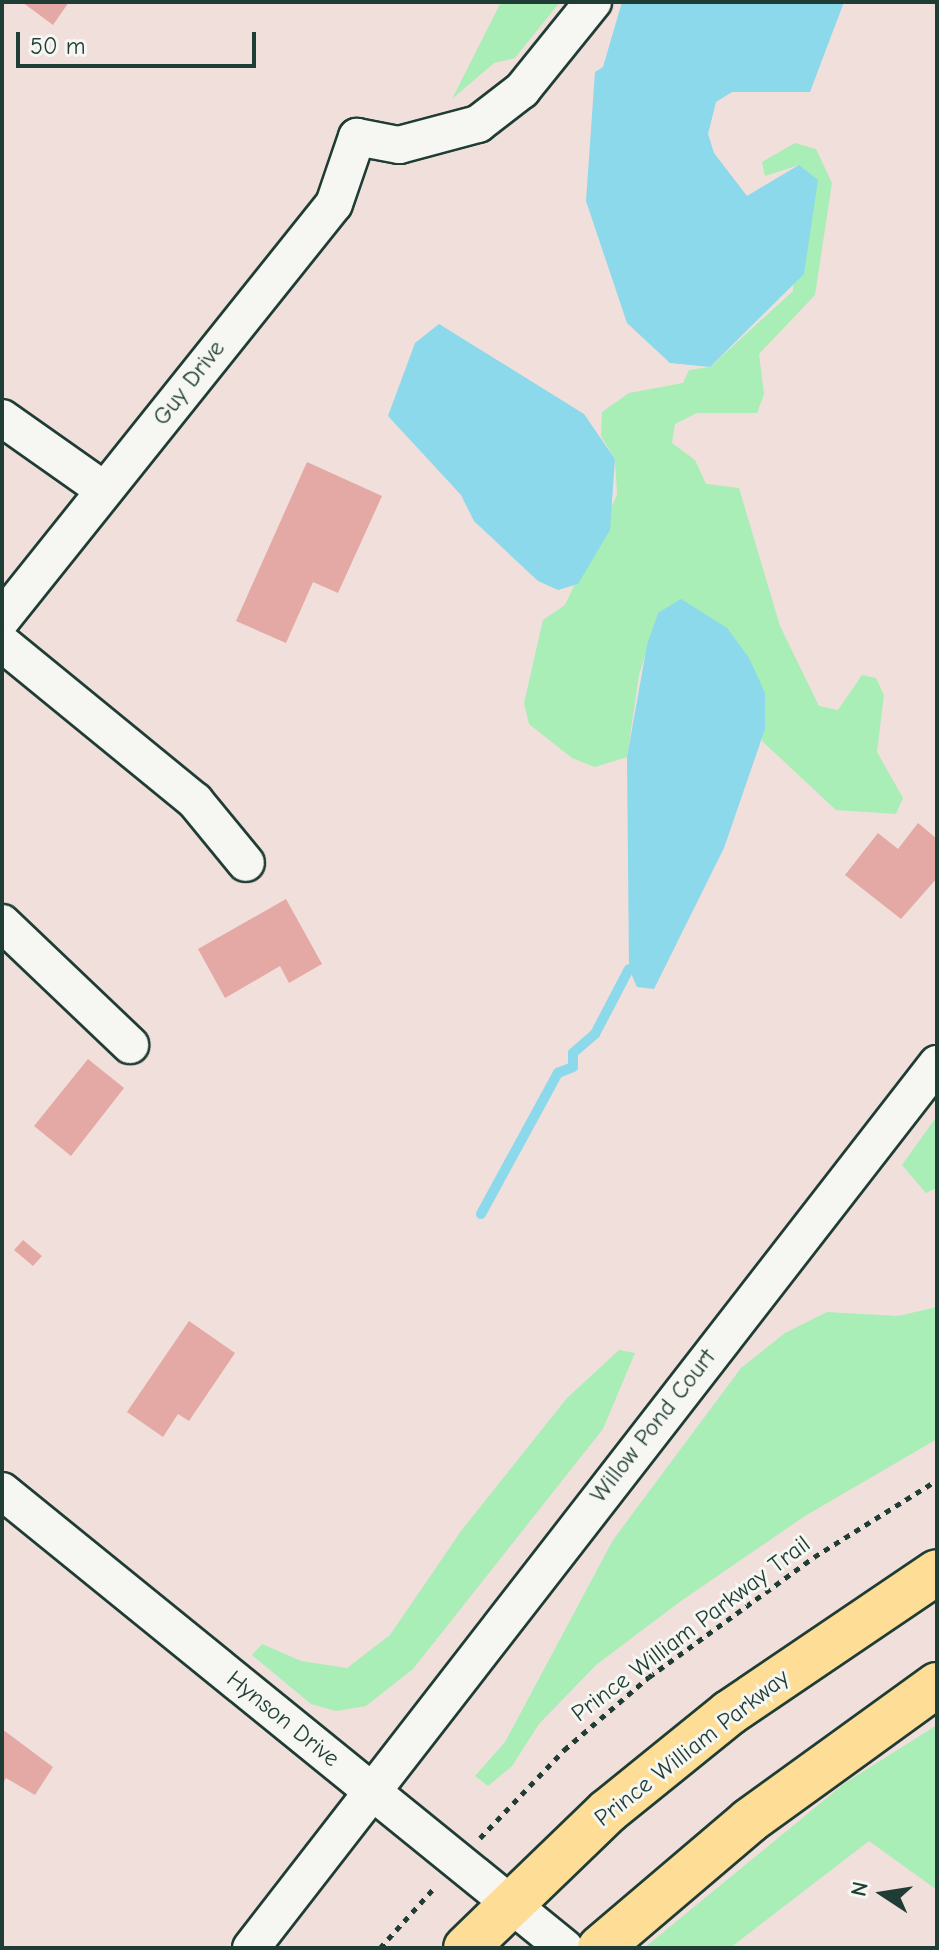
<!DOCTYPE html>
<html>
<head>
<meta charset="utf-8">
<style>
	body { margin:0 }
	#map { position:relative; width:939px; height:1950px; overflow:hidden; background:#f1dfdb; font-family:"Comic Neue",sans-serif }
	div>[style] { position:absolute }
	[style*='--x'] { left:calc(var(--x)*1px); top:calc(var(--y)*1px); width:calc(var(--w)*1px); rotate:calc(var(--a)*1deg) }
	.green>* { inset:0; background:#a9edb7 }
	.water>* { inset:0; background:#8bd9ea }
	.stream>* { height:10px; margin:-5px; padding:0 5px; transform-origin:5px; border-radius:5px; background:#8bd9ea }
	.building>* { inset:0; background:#e4a9a4 }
	.path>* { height:5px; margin-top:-2.5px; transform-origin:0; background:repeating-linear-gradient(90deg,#1f3d34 0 6px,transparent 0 12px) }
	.roads { filter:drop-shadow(2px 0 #1f3d34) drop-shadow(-2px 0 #1f3d34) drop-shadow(0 2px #1f3d34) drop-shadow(0 -2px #1f3d34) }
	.minor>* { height:36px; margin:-18px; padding:0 18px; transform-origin:18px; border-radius:18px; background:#f6f6f2 }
	.highway>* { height:44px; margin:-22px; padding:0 22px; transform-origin:22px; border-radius:22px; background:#fedd96 }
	span { translate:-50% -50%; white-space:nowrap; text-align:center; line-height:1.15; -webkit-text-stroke:6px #f6f6f2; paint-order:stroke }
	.street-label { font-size:24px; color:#1f3d34 }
	.frame { position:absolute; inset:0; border:4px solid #1f3d34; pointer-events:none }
	.north { position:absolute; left:843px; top:1854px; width:80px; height:80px; -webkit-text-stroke:6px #f6f6f2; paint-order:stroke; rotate:282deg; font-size:22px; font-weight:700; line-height:32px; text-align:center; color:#1f3d34 }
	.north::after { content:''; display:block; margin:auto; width:28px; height:36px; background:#1f3d34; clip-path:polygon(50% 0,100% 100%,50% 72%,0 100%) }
	.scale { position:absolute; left:16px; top:32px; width:240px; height:36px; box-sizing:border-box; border:4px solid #1f3d34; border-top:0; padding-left:10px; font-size:24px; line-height:28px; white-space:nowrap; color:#1f3d34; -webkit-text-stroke:6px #f6f6f2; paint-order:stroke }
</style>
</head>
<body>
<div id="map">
	<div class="green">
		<i style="clip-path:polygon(501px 2px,560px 2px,515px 58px,494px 63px,452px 99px)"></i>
		<i style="clip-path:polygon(795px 143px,816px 149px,832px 183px,815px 295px,759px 354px,764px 394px,757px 413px,697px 413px,675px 424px,672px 443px,695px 460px,706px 484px,739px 488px,780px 626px,819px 706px,838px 710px,862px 675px,876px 678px,884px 695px,877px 752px,903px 798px,896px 814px,836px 810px,762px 741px,765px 693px,658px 613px,639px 675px,627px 757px,595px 767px,572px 758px,529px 724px,524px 703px,543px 620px,565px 605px,617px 495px,615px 459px,601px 436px,602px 412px,629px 393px,683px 383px,689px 370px,710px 367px,793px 291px,799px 165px,765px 176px,762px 162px)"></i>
		<i style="clip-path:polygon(937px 1116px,937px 1188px,926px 1193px,902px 1165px)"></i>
		<i style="clip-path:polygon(937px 1307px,937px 1439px,805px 1516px,681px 1601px,596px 1665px,539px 1724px,512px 1766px,488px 1786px,475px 1776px,505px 1742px,613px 1540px,741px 1368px,785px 1333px,827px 1312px,898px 1316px)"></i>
		<i style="clip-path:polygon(619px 1350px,635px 1353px,603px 1429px,413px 1669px,366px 1706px,336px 1711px,311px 1704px,252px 1655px,262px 1644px,301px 1661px,347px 1668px,390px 1635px,461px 1531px,567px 1398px)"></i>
		<i style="clip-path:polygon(937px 1725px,937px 1890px,869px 1841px,730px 1948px,644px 1948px,845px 1783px)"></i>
	</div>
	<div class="water">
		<i style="clip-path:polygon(622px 2px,844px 2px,810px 92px,732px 92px,716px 102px,708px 134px,714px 153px,747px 196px,799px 165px,818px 180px,804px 274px,710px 367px,670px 363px,627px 323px,586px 201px,595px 72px,603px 67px)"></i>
		<i style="clip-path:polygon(439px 324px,584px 414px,615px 459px,610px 530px,578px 584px,558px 590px,538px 581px,474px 521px,461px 495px,388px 416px,415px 343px)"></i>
		<i style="clip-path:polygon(681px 599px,727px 628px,749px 658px,765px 693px,765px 729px,724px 848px,654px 989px,637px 987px,629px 969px,627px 757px,647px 645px,658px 613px)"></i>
	</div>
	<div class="stream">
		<i style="--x:481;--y:1214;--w:161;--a:-61.4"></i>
		<i style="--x:558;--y:1073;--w:16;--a:-22"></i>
		<i style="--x:573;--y:1067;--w:14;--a:-90"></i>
		<i style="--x:573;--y:1053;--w:29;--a:-41"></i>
		<i style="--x:595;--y:1034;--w:73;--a:-62.4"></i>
	</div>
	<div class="building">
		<i style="clip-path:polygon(22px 2px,69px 2px,53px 25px)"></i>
		<i style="clip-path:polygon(307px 462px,382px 496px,338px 593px,313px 582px,286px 643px,236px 621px)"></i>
		<i style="clip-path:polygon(918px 823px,937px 839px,937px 878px,901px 919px,845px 875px,878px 833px,898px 849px)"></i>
		<i style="clip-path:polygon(286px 899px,322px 964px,289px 983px,280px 966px,225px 998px,198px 949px)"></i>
		<i style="clip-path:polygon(88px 1059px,124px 1088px,71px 1156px,34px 1126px)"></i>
		<i style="clip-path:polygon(23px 1240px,42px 1256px,33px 1266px,14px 1250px)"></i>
		<i style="clip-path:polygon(189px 1321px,235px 1353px,189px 1421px,178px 1414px,163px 1437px,127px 1412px)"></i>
		<i style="clip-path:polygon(2px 1729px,53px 1767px,35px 1795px,6px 1778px,2px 1785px)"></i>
	</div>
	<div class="path">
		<i style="--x:480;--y:1838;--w:122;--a:-46.3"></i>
		<i style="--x:564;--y:1750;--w:112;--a:-40.7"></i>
		<i style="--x:649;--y:1677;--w:204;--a:-36"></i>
		<i style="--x:814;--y:1557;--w:145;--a:-32"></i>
		<i style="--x:380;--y:1948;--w:82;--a:-48"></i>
	</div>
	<div class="roads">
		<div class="minor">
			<i style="--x:2;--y:418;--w:125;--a:35.2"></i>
			<i style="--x:2;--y:619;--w:531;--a:-51.34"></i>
			<i style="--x:334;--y:204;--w:71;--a:-71.1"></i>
			<i style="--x:357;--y:137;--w:43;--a:10.8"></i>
			<i style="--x:399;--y:145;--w:82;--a:-14.9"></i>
			<i style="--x:478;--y:124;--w:56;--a:-37.7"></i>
			<i style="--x:522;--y:90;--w:113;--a:-51.1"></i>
			<i style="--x:2;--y:643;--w:249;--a:39.3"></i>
			<i style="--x:195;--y:801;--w:80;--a:50.6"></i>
			<i style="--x:2;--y:923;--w:177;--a:43.6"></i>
			<i style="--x:2;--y:1491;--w:725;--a:39.07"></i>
			<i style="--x:251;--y:1948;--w:1119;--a:-52.19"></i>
		</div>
		<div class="highway">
			<i style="--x:466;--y:1948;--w:197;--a:-44"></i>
			<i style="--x:608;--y:1811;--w:156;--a:-39"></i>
			<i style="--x:729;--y:1713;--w:251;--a:-34.1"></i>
			<i style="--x:600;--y:1948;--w:196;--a:-40.4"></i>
			<i style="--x:749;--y:1821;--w:232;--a:-35.9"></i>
		</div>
	</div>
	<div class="street-label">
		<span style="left:189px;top:383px;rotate:-52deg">Guy Drive</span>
		<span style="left:653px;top:1426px;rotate:-52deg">Willow Pond Court</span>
		<span style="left:691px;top:1629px;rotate:-37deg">Prince William Parkway Trail</span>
		<span style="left:283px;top:1719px;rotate:39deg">Hynson Drive</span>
		<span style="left:692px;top:1748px;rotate:-38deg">Prince William Parkway</span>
	</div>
	<div class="frame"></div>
	<div class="north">N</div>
	<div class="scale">50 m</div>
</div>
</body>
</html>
